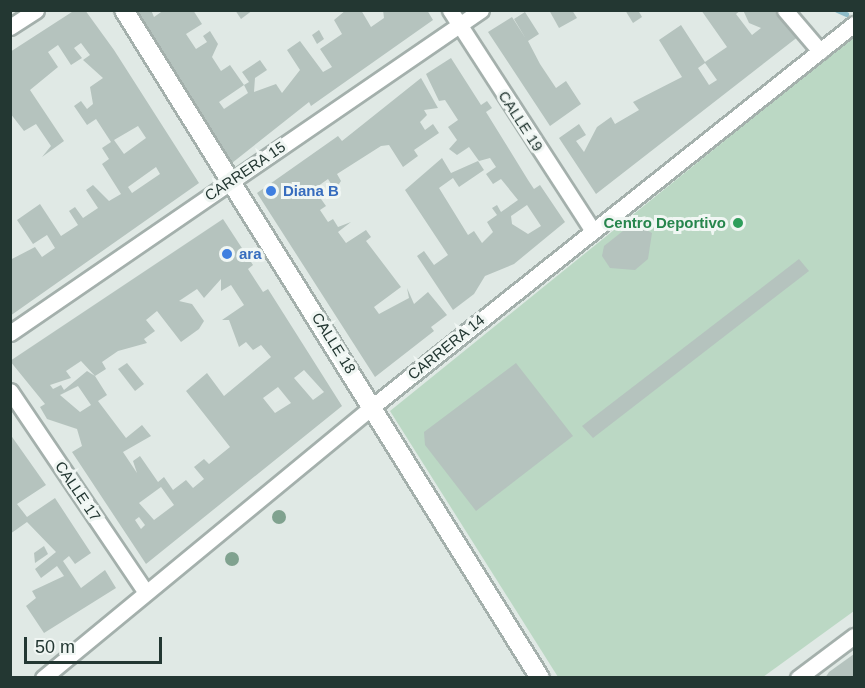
<!DOCTYPE html>
<html>
<head>
<meta charset="utf-8">
<style>
	body { margin:0 }
	#map { position:relative; width:865px; height:688px; overflow:hidden; background:#e0e9e5; font-family:Arial,sans-serif }
	div>[style] { position:absolute }
	[style*='--x'] { left:calc(var(--x)*1px); top:calc(var(--y)*1px); width:calc(var(--w)*1px); rotate:calc(var(--a)*1deg) }
	.green>* { inset:0; background:#bbd8c4 }
	.stream>* { height:5px; margin:-2.5px; padding:0 2.5px; transform-origin:2.5px; border-radius:2.5px; background:#8ebcc8 }
	.building>* { inset:0; background:#b5c3be }
	.roads { filter:drop-shadow(2px 0 #a4b0ac) drop-shadow(-2px 0 #a4b0ac) drop-shadow(0 2px #a4b0ac) drop-shadow(0 -2px #a4b0ac) }
	.minor>* { height:15px; margin:-7.5px; padding:0 7.5px; transform-origin:7.5px; border-radius:7.5px; background:#fff }
	.tertiary>* { height:18px; margin:-9px; padding:0 9px; transform-origin:9px; border-radius:9px; background:#fff }
	.trees>* { width:14px; height:14px; margin:-7px; border-radius:50%; background:#80a28f }
	.dots>* { width:16px; height:16px; translate:-50% -50%; box-sizing:border-box; border:3px solid #f0f6f3; border-radius:50% }
	span { translate:-50% -50%; white-space:nowrap; text-align:center; line-height:1.15; -webkit-text-stroke:6px #f0f6f3; paint-order:stroke }
	.street-label { font-size:15px; color:#233732 }
	.shop-label { font-size:15px; color:#366cbe; font-weight:700 }
	.left { translate:0 -50%; text-align:left }
	.leisure-label { font-size:15px; color:#27864d; font-weight:700 }
	.right { translate:-100% -50%; text-align:right }
	.frame { position:absolute; inset:0; border:12px solid #233732; pointer-events:none }
	.scale { position:absolute; left:24px; top:637px; width:138px; height:27px; box-sizing:border-box; border:3px solid #233732; border-top:0; padding-left:8px; font-size:18px; line-height:21px; white-space:nowrap; color:#233732; -webkit-text-stroke:4px #f0f6f3; paint-order:stroke }
</style>
</head>
<body>
<div id="map">
	<div class="green">
		<i style="clip-path:polygon(854px 36px,854px 611px,763px 677px,558px 677px,390px 411px)"></i>
	</div>
	<div class="stream">
		<i style="--x:837;--y:10;--w:10;--a:24"></i>
	</div>
	<div class="building">
		<i style="clip-path:polygon(evenodd,75px 10px,85px 10px,114px 50px,199px 183px,10px 316px,10px 260px,35px 247px,42px 257px,55px 248px,47px 235px,33px 244px,17px 220px,40px 204px,61px 236px,78px 225px,69px 211px,75px 207px,83px 218px,98px 208px,86px 190px,93px 185px,109px 201px,121px 194px,102px 164px,109px 159px,102px 148px,111px 142px,96px 119px,87px 125px,74px 106px,81px 101px,87px 109px,93px 104px,90px 87px,103px 78px,83px 60px,90px 55px,81px 43px,74px 48px,82px 58px,71px 65px,58px 45px,48px 52px,58px 67px,30px 90px,64px 141px,42px 157px,51px 146px,36px 124px,24px 131px,10px 113px,10px 52px,75px 10px,138px 126px,146px 138px,124px 154px,114px 140px,138px 126px,75px 10px,156px 167px,160px 174px,132px 193px,128px 187px,156px 167px)"></i>
		<i style="clip-path:polygon(evenodd,136px 10px,151px 10px,154px 17px,164px 10px,193px 10px,202px 24px,186px 34px,196px 49px,207px 42px,203px 36px,210px 31px,218px 44px,212px 57px,221px 71px,230px 65px,244px 85px,249px 82px,242px 72px,260px 60px,267px 70px,255px 78px,254px 92px,276px 84px,282px 93px,300px 70px,287px 50px,300px 41px,323px 72px,332px 67px,320px 49px,342px 34px,334px 20px,346px 10px,361px 10px,371px 27px,384px 18px,383px 10px,427px 10px,433px 20px,311px 106px,309px 102px,232px 163px,136px 10px,244px 85px,248px 93px,224px 109px,219px 102px,244px 85px)"></i>
		<i style="clip-path:polygon(235px 10px,253px 10px,241px 19px)"></i>
		<i style="clip-path:polygon(549px 10px,572px 10px,577px 18px,559px 28px)"></i>
		<i style="clip-path:polygon(625px 10px,638px 10px,642px 17px,633px 23px)"></i>
		<i style="clip-path:polygon(evenodd,701px 10px,741px 10px,736px 14px,752px 35px,761px 28px,749px 23px,743px 10px,776px 10px,799px 36px,596px 194px,559px 138px,579px 124px,586px 135px,576px 141px,584px 152px,597px 127px,611px 117px,615px 124px,639px 110px,633px 102px,682px 77px,659px 40px,681px 25px,705px 62px,727px 47px,701px 10px,705px 63px,717px 80px,709px 85px,698px 68px,705px 63px)"></i>
		<i style="clip-path:polygon(525px 12px,539px 34px,528px 41px,540px 64px,556px 88px,566px 81px,581px 104px,550px 126px,488px 32px,512px 17px,526px 39px,514px 19px)"></i>
		<i style="clip-path:polygon(319px 30px,324px 39px,317px 44px,312px 35px)"></i>
		<i style="clip-path:polygon(evenodd,451px 58px,481px 105px,487px 101px,492px 108px,486px 112px,528px 180px,534px 189px,540px 185px,565px 222px,514px 264px,485px 276px,474px 294px,453px 310px,417px 256px,424px 251px,434px 265px,448px 255px,405px 190px,442px 158px,451px 173px,478px 161px,484px 170px,459px 187px,453px 178px,439px 188px,468px 235px,474px 231px,482px 243px,493px 232px,487px 222px,497px 215px,492px 208px,497px 205px,501px 212px,518px 200px,501px 179px,493px 184px,486px 174px,496px 167px,490px 158px,479px 161px,469px 147px,457px 155px,449px 149px,457px 140px,448px 127px,458px 120px,445px 100px,439px 101px,426px 74px,451px 58px,527px 205px,541px 226px,528px 234px,512px 224px,511px 216px,527px 205px)"></i>
		<i style="clip-path:polygon(421px 78px,438px 108px,424px 110px,427px 115px,420px 122px,425px 130px,433px 124px,439px 133px,414px 150px,418px 156px,403px 167px,389px 145px,381px 146px,337px 174px,341px 181px,335px 190px,328px 179px,314px 189px,326px 206px,320px 210px,328px 222px,333px 219px,338px 227px,351px 222px,338px 232px,346px 243px,366px 230px,371px 237px,366px 241px,401px 287px,374px 307px,379px 314px,409px 298px,407px 288px,414px 304px,428px 292px,447px 315px,431px 327px,434px 331px,375px 377px,257px 193px,338px 136px,342px 141px)"></i>
		<i style="clip-path:polygon(evenodd,223px 219px,253px 265px,248px 269px,263px 292px,268px 289px,342px 406px,146px 564px,72px 452px,82px 446px,77px 429px,47px 419px,40px 407px,45px 404px,10px 361px,223px 219px,221px 279px,221px 291px,231px 285px,244px 305px,222px 320px,229px 320px,239px 347px,246px 342px,253px 350px,261px 345px,271px 357px,224px 396px,207px 373px,186px 391px,230px 447px,209px 464px,204px 459px,194px 467px,204px 479px,193px 488px,186px 480px,173px 490px,164px 477px,158px 482px,140px 456px,133px 461px,137px 473px,123px 452px,151px 436px,142px 425px,126px 438px,98px 401px,107px 395px,95px 376px,106px 369px,102px 362px,118px 351px,147px 343px,144px 339px,155px 331px,146px 320px,157px 311px,181px 342px,199px 329px,204px 321px,192px 304px,179px 301px,197px 289px,204px 298px,221px 279px,223px 219px,81px 361px,95px 376px,87px 371px,64px 390px,61px 385px,53px 389px,50px 385px,71px 378px,66px 371px,81px 361px,223px 219px,304px 370px,324px 392px,313px 400px,294px 378px,304px 370px,223px 219px,78px 386px,91px 405px,80px 412px,60px 395px,78px 386px,223px 219px,278px 387px,291px 403px,275px 413px,263px 398px,278px 387px,223px 219px,161px 487px,174px 505px,154px 520px,139px 503px,161px 487px,223px 219px,139px 517px,145px 525px,141px 529px,135px 520px,139px 517px)"></i>
		<i style="clip-path:polygon(633px 223px,652px 233px,648px 259px,635px 270px,610px 268px,602px 256px,604px 246px)"></i>
		<i style="clip-path:polygon(799px 259px,809px 271px,593px 438px,582px 426px)"></i>
		<i style="clip-path:polygon(127px 363px,144px 384px,135px 391px,118px 369px)"></i>
		<i style="clip-path:polygon(516px 363px,573px 436px,476px 511px,425px 445px,424px 432px)"></i>
		<i style="clip-path:polygon(10px 434px,46px 485px,17px 504px,27px 517px,55px 498px,91px 553px,75px 564px,69px 556px,63px 561px,81px 588px,105px 570px,116px 588px,44px 633px,26px 606px,36px 598px,32px 591px,64px 576px,57px 566px,41px 578px,35px 569px,56px 552px,27px 522px,10px 534px)"></i>
		<i style="clip-path:polygon(44px 546px,48px 554px,35px 563px,34px 553px)"></i>
		<i style="clip-path:polygon(854px 654px,854px 678px,825px 678px,829px 672px)"></i>
	</div>
	<div class="roads">
		<div class="minor">
			<i style="--x:450;--y:10;--w:263;--a:57.1"></i>
			<i style="--x:785;--y:10;--w:54;--a:49.5"></i>
			<i style="--x:10;--y:27;--w:31;--a:-33"></i>
			<i style="--x:10;--y:333;--w:571;--a:-34.44"></i>
			<i style="--x:10;--y:391;--w:241;--a:56"></i>
			<i style="--x:43;--y:678;--w:428;--a:-39.5"></i>
			<i style="--x:373;--y:406;--w:614;--a:-38.46"></i>
			<i style="--x:798;--y:678;--w:70;--a:-36.9"></i>
		</div>
		<div class="tertiary">
			<i style="--x:124;--y:10;--w:787;--a:58.09"></i>
		</div>
	</div>
	<div class="trees">
		<i style="left:279px;top:517px"></i>
		<i style="left:232px;top:559px"></i>
	</div>
	<div class="dots">
		<i style="left:271px;top:191px;background:#3f7fe0"></i>
		<i style="left:738px;top:223px;background:#2e9e5b"></i>
		<i style="left:227px;top:254px;background:#3f7fe0"></i>
	</div>
	<div class="street-label">
		<span style="left:521px;top:121px;rotate:57deg">CALLE 19</span>
		<span style="left:245px;top:171px;rotate:-34deg">CARRERA 15</span>
		<span style="left:334px;top:343px;rotate:58deg">CALLE 18</span>
		<span style="left:446px;top:347px;rotate:-39deg">CARRERA 14</span>
		<span style="left:78px;top:491px;rotate:56deg">CALLE 17</span>
	</div>
	<div class="shop-label">
		<span class="left" style="left:283px;top:191px">Diana B</span>
		<span class="left" style="left:239px;top:254px">ara</span>
	</div>
	<div class="leisure-label">
		<span class="right" style="left:726px;top:223px">Centro Deportivo</span>
	</div>
	<div class="frame"></div>
	<div class="scale">50 m</div>
</div>
</body>
</html>
